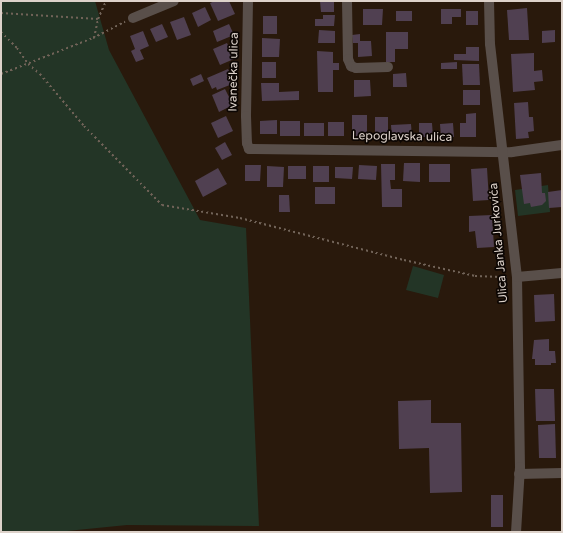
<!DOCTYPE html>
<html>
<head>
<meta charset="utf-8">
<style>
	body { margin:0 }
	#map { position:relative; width:563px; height:533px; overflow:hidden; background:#29190c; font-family:"Varela Round",sans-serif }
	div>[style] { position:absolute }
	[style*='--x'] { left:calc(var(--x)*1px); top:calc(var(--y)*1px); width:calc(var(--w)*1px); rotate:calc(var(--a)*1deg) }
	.green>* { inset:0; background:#233526 }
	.building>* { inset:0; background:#504051 }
	.path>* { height:2px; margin-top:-1px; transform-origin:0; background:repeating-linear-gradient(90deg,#716358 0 2px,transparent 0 5px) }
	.minor>* { height:10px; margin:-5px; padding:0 5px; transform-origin:5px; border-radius:5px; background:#594f4a }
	span { translate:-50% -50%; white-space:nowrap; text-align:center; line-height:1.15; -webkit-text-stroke:3.5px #0c0603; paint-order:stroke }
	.street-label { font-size:12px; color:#ddd2ca }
	.frame { position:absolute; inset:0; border:2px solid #ddd2ca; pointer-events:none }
</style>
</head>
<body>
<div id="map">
	<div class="green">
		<i style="clip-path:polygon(1px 1px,95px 1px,109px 50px,200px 220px,246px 228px,259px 526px,127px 525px,57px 532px,1px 532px)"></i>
		<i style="clip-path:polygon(548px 185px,550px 212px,518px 216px,515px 190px)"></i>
		<i style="clip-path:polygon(413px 266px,444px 275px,438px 298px,406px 290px)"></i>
	</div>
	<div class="building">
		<i style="clip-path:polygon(215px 1px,229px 1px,235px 14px,218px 21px,210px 3px)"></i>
		<i style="clip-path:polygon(320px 1px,334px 1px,334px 12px,321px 12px)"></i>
		<i style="clip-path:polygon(205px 7px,211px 20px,198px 27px,192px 13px)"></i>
		<i style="clip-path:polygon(527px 8px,529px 40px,509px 40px,507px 10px)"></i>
		<i style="clip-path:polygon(363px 9px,383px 9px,382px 25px,363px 25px)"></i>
		<i style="clip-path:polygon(441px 9px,461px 9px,461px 17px,452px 17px,452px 24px,441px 24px)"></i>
		<i style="clip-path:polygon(396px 11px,412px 11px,412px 21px,396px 21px)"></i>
		<i style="clip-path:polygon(466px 11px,478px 11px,478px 25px,466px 25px)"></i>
		<i style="clip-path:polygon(323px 15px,335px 15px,334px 26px,315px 26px,315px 19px,323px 19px)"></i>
		<i style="clip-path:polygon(263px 16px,277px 16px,277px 34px,263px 34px)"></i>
		<i style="clip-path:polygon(184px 17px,191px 35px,177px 40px,170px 22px)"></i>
		<i style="clip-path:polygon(162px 24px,168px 37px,156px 42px,150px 29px)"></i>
		<i style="clip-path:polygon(229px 24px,234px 35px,217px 42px,213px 31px)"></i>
		<i style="clip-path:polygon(319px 30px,335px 31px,335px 43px,318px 43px)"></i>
		<i style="clip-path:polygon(555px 30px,555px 42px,542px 43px,542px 31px)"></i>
		<i style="clip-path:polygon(143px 31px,149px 46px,140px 50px,144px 59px,136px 62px,131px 51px,135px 49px,130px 36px)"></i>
		<i style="clip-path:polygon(386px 32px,408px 32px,408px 49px,395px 49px,395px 62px,386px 62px)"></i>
		<i style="clip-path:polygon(360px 34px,360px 41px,371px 41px,372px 56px,358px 57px,358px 43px,353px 43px,352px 35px)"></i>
		<i style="clip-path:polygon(262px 38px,280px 39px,279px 57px,262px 57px)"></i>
		<i style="clip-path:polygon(227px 43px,234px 59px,220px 65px,213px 49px)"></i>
		<i style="clip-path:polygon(466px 47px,479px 47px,479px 61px,454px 60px,454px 54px,466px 54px)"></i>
		<i style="clip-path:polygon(317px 51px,333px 52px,333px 63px,339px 63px,339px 70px,333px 70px,333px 92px,318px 92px)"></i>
		<i style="clip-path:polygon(534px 53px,534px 71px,542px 70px,543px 81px,534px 82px,535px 90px,513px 92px,511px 54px)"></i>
		<i style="clip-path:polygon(262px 62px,276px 62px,276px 78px,262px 78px)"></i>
		<i style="clip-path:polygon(457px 62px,457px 69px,441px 69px,441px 63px)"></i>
		<i style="clip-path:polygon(462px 64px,479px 64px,480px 85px,463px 85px)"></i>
		<i style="clip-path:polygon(228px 69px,235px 83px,217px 90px,216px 87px,212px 89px,207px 78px)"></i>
		<i style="clip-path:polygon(406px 73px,407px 87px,393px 87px,393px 74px)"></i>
		<i style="clip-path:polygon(201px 74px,204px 81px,193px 86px,190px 79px)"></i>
		<i style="clip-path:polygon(354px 80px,370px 80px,371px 96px,354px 97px)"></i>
		<i style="clip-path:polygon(261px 83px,279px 83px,279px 92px,299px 91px,299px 100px,262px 101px)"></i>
		<i style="clip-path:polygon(225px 89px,233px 105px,219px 112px,212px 95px)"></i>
		<i style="clip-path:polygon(463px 90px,480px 90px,480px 105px,463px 105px)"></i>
		<i style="clip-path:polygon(528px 102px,529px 117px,533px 117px,534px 131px,528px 132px,529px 138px,516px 139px,514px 103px)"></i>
		<i style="clip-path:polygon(476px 113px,476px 137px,460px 137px,460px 123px,466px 123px,466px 114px)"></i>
		<i style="clip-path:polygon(352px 115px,367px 115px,367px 136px,352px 136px)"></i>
		<i style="clip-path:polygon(226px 116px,233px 131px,218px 138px,211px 123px)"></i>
		<i style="clip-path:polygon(375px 117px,388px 117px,388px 136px,375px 136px)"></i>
		<i style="clip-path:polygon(277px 120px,277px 134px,260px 134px,260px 121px)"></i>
		<i style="clip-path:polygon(280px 121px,300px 121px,300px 136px,280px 136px)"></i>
		<i style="clip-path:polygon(328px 122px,344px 122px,344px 136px,328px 136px)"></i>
		<i style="clip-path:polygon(304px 123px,324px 123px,324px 136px,304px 136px)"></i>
		<i style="clip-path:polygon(419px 123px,432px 123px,433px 137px,419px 137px)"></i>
		<i style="clip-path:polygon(453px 123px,454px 137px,441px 138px,440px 124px)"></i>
		<i style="clip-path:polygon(411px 124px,412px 137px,392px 138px,391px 125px)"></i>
		<i style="clip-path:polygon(225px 142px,232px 155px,222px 160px,215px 148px)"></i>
		<i style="clip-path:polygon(404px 163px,420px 163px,420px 182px,403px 181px)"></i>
		<i style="clip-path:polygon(381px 164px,395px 164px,395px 180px,390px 180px,391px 189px,402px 189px,402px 207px,382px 207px)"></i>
		<i style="clip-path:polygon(429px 164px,450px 164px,450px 182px,429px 182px)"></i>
		<i style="clip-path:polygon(245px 165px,261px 165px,260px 181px,245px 181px)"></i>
		<i style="clip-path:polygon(359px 165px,377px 166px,376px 180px,358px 179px)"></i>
		<i style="clip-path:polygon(267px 166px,284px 167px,283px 187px,267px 187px)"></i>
		<i style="clip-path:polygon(288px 166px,306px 166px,306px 179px,288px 179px)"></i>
		<i style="clip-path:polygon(313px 166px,329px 166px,329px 182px,313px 182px)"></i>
		<i style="clip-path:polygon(335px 167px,353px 167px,352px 179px,335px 178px)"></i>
		<i style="clip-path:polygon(218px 168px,227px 184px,203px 197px,195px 181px)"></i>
		<i style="clip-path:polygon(487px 168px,489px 200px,473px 201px,471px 169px)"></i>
		<i style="clip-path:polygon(541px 173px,542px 193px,545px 193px,546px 201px,542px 205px,531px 207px,530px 203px,524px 204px,520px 175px)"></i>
		<i style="clip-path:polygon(315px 187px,335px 187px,335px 204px,315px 204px)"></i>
		<i style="clip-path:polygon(562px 190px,562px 207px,549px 208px,548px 192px)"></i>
		<i style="clip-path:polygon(279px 195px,289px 195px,290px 212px,279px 212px)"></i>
		<i style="clip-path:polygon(492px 215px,494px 247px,477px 248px,475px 231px,469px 232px,469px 216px)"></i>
		<i style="clip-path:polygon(554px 294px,555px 321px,535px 322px,534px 295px)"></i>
		<i style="clip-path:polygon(549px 339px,549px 351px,555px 351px,556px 363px,551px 363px,551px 365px,535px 365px,535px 359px,532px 359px,534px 340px)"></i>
		<i style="clip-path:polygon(535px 389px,554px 389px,555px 421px,536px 421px)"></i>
		<i style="clip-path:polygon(431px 400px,431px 423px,461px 423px,462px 492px,430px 493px,429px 448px,399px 449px,398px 401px)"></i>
		<i style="clip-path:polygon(555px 424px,556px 458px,539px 458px,538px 425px)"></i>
		<i style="clip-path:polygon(491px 495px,503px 495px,503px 527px,491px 527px)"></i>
	</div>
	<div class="path">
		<i style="--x:1;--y:13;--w:97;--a:3.5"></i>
		<i style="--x:1;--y:32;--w:23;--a:45"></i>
		<i style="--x:17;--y:48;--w:19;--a:55"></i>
		<i style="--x:28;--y:64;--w:16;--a:40"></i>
		<i style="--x:40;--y:74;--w:68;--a:49.8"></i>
		<i style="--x:84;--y:126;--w:111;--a:45.4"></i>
		<i style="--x:162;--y:205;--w:79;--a:9.5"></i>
		<i style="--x:240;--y:218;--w:169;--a:14.4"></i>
		<i style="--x:404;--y:260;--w:73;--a:12.7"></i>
		<i style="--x:475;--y:276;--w:33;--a:2"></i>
		<i style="--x:94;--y:38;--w:19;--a:-78"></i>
		<i style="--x:98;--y:19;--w:20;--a:-66"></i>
		<i style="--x:1;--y:74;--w:99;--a:-21.4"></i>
		<i style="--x:93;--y:38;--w:36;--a:-27"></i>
	</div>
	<div class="minor">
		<i style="--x:248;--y:1;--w:115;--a:91"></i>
		<i style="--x:246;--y:116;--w:27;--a:88"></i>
		<i style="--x:247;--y:143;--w:6;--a:72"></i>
		<i style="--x:249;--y:149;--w:263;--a:0.7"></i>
		<i style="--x:512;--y:152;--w:50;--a:-8"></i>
		<i style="--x:347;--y:1;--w:58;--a:89"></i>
		<i style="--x:348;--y:59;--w:8;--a:67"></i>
		<i style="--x:351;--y:66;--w:5;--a:22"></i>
		<i style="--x:356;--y:68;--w:32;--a:-2"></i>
		<i style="--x:489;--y:1;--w:43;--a:88.7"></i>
		<i style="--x:490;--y:44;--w:235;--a:83.4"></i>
		<i style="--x:517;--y:277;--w:190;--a:89.1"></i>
		<i style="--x:520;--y:467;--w:65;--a:93.5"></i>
		<i style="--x:133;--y:18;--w:44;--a:-22.5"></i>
		<i style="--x:517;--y:277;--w:45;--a:-5.1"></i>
		<i style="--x:519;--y:474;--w:43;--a:-1.3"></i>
	</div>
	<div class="street-label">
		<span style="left:234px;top:72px;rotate:-89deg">Ivanečka ulica</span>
		<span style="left:402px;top:137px;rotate:1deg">Lepoglavska ulica</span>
		<span style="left:499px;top:243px;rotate:-95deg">Ulica Janka Jurkovića</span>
	</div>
	<div class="frame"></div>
</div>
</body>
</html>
